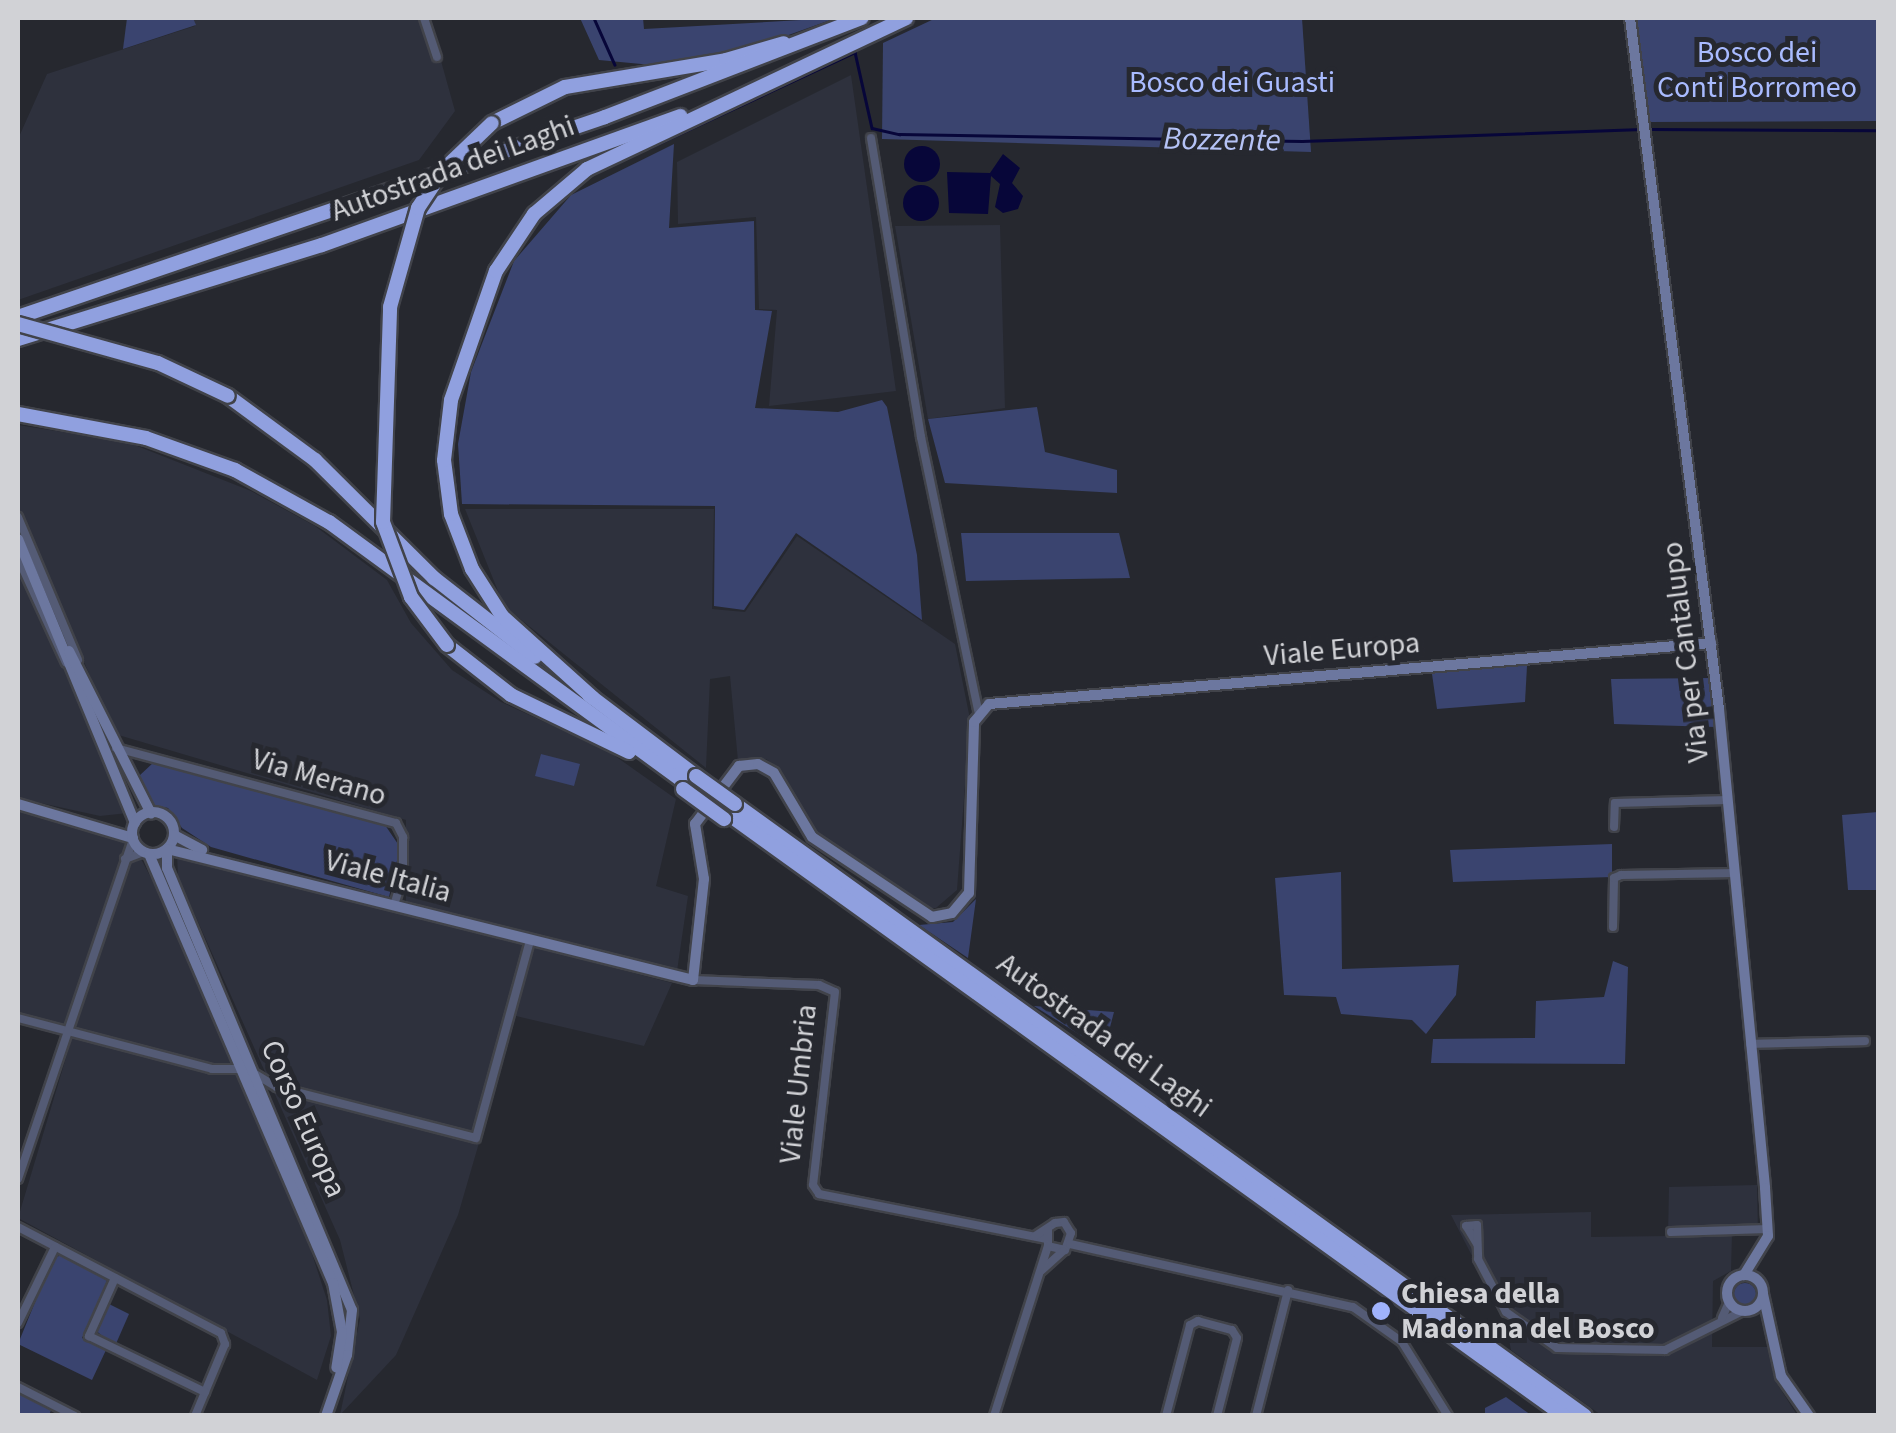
<!DOCTYPE html>
<html>
<head>
<meta charset="utf-8">
<style>
	body { margin:0 }
	#map { position:relative; width:1896px; height:1433px; overflow:hidden; background:#26282f; font-family:"Source Sans 3",sans-serif }
	div>[style] { position:absolute }
	[style*='--x'] { left:calc(var(--x)*1px); top:calc(var(--y)*1px); width:calc(var(--w)*1px); rotate:calc(var(--a)*1deg) }
	.built>* { inset:0; background:#2e313d }
	.green>* { inset:0; background:#3a446f }
	.round { border-radius:50% }
	.water>* { inset:0; background:#070639 }
	.stream>* { height:2.5px; margin:-1.25px; padding:0 1.25px; transform-origin:1.25px; border-radius:1.25px; background:#070639 }
	.roads { filter:drop-shadow(2px 0 #41434a) drop-shadow(-2px 0 #41434a) drop-shadow(0 2px #41434a) drop-shadow(0 -2px #41434a) }
	.street>* { height:8px; margin:-4px; padding:0 4px; transform-origin:4px; border-radius:4px; background:#545b75 }
	.secondary>* { height:10px; margin:-5px; padding:0 5px; transform-origin:5px; border-radius:5px; background:#6c779f }
	.secondary>.ring { margin:-5px; padding:0; box-sizing:content-box; background:none; border:10px solid #6c779f; border-radius:50% }
	.highway>* { height:14px; margin:-7px; padding:0 7px; transform-origin:7px; border-radius:7px; background:#90a0df }
	.bridges { filter:drop-shadow(2px 0 #41434a) drop-shadow(-2px 0 #41434a) drop-shadow(0 2px #41434a) drop-shadow(0 -2px #41434a) }
	.highway-bridge>* { height:14px; margin:-7px; padding:0 7px; transform-origin:7px; border-radius:7px; background:#90a0df }
	.dots>* { width:28px; height:28px; translate:-50% -50%; box-sizing:border-box; border:5px solid #26282f; border-radius:50% }
	span { translate:-50% -50%; white-space:nowrap; text-align:center; line-height:1.15; -webkit-text-stroke:10px #26282f; paint-order:stroke }
	.park-label { font-size:30px; color:#a9bbff }
	.street-label { font-size:30px; color:#d1d2d6 }
	.poi-label { font-size:30px; color:#d1d2d6; font-weight:700 }
	.left { translate:0 -50%; text-align:left }
	.water-label { font-size:32px; color:#b5c3f6; font-style:italic }
	.frame { position:absolute; inset:0; border:20px solid #d1d2d6; pointer-events:none }
</style>
</head>
<body>
<div id="map">
	<div class="built">
		<i style="clip-path:polygon(193px 18px,429px 18px,455px 111px,419px 160px,18px 300px,18px 139px,47px 74px,195px 26px)"></i>
		<i style="clip-path:polygon(851px 75px,896px 391px,769px 406px,777px 310px,759px 309px,756px 217px,678px 224px,677px 162px)"></i>
		<i style="clip-path:polygon(1000px 225px,1005px 408px,928px 419px,895px 226px)"></i>
		<i style="clip-path:polygon(18px 425px,127px 442px,251px 491px,315px 526px,387px 580px,411px 623px,452px 670px,501px 702px,608px 751px,676px 799px,656px 886px,688px 896px,677px 971px,406px 902px,406px 820px,115px 734px,18px 509px)"></i>
		<i style="clip-path:polygon(465px 509px,714px 509px,712px 609px,745px 612px,797px 536px,955px 644px,970px 719px,957px 890px,936px 908px,919px 909px,806px 823px,780px 769px,766px 759px,738px 761px,730px 676px,710px 679px,706px 768px,504px 606px)"></i>
		<i style="clip-path:polygon(18px 567px,128px 813px,100px 816px,18px 798px)"></i>
		<i style="clip-path:polygon(18px 808px,118px 835px,141px 859px,181px 934px,301px 1220px,327px 1300px,331px 1336px,317px 1380px,18px 1218px,71px 1041px,63px 1025px,18px 1014px)"></i>
		<i style="clip-path:polygon(177px 854px,672px 983px,644px 1046px,516px 1016px,458px 1215px,396px 1355px,340px 1415px,360px 1319px,340px 1240px,178px 877px)"></i>
		<i style="clip-path:polygon(1757px 1185px,1758px 1233px,1732px 1234px,1731px 1271px,1713px 1281px,1712px 1347px,1769px 1347px,1774px 1379px,1797px 1415px,1601px 1415px,1511px 1350px,1505px 1320px,1451px 1215px,1591px 1212px,1591px 1237px,1668px 1236px,1669px 1187px)"></i>
	</div>
	<div class="green">
		<i style="clip-path:polygon(127px 18px,193px 18px,196px 25px,123px 49px)"></i>
		<i style="clip-path:polygon(580px 18px,643px 18px,644px 29px,836px 18px,733px 55px,652px 65px,599px 60px)"></i>
		<i style="clip-path:polygon(936px 18px,1302px 18px,1311px 152px,882px 139px,883px 43px)"></i>
		<i style="clip-path:polygon(1635px 18px,1878px 18px,1878px 121px,1647px 122px)"></i>
		<i style="clip-path:polygon(674px 144px,669px 228px,754px 221px,755px 310px,772px 311px,755px 408px,838px 412px,882px 400px,887px 407px,917px 555px,922px 620px,796px 533px,744px 610px,714px 606px,715px 506px,462px 504px,458px 444px,471px 372px,514px 261px,571px 195px)"></i>
		<i style="clip-path:polygon(1037px 407px,1045px 452px,1117px 470px,1117px 493px,945px 483px,928px 419px)"></i>
		<i style="clip-path:polygon(961px 533px,1119px 533px,1130px 578px,966px 581px)"></i>
		<i style="clip-path:polygon(1527px 666px,1525px 702px,1437px 709px,1431px 667px)"></i>
		<i style="clip-path:polygon(1711px 678px,1716px 727px,1614px 724px,1611px 679px)"></i>
		<i style="clip-path:polygon(541px 754px,580px 764px,574px 786px,535px 776px)"></i>
		<i style="clip-path:polygon(154px 762px,385px 825px,400px 847px,389px 897px,211px 847px,182px 828px,168px 808px,150px 804px,139px 776px)"></i>
		<i style="clip-path:polygon(1878px 812px,1878px 890px,1848px 890px,1842px 815px)"></i>
		<i style="clip-path:polygon(1612px 844px,1612px 877px,1453px 882px,1450px 850px)"></i>
		<i style="clip-path:polygon(1341px 872px,1342px 969px,1459px 965px,1456px 995px,1426px 1034px,1412px 1020px,1341px 1014px,1336px 997px,1284px 995px,1275px 878px)"></i>
		<i style="clip-path:polygon(976px 899px,968px 958px,919px 925px,953px 922px)"></i>
		<i style="clip-path:polygon(1613px 961px,1628px 967px,1625px 1064px,1431px 1063px,1433px 1039px,1535px 1038px,1536px 1001px,1604px 997px)"></i>
		<i style="clip-path:polygon(1034px 1006px,1114px 1012px,1104px 1050px)"></i>
		<i style="clip-path:polygon(62px 1255px,108px 1281px,82px 1338px,106px 1350px,92px 1380px,18px 1344px,53px 1258px)"></i>
		<i class="round" style="left:1734px;top:1283px;width:22px;height:22px"></i>
		<i style="clip-path:polygon(107px 1303px,129px 1314px,115px 1346px,95px 1330px)"></i>
		<i style="clip-path:polygon(18px 1391px,52px 1408px,49px 1415px,18px 1416px)"></i>
		<i style="clip-path:polygon(1506px 1397px,1531px 1415px,1485px 1415px,1485px 1408px)"></i>
	</div>
	<div class="water">
		<i class="round" style="left:904px;top:146px;width:36px;height:36px"></i>
		<i style="clip-path:polygon(1003px 154px,1020px 168px,1012px 183px,1023px 196px,1018px 209px,1003px 213px,995px 207px,1000px 184px,991px 176px,988px 214px,949px 213px,947px 172px,990px 173px)"></i>
		<i class="round" style="left:903px;top:185px;width:36px;height:36px"></i>
	</div>
	<div class="stream">
		<i style="--x:594;--y:18;--w:51;--a:65.9"></i>
		<i style="--x:1650;--y:129;--w:228;--a:0.3"></i>
		<i style="--x:649;--y:148;--w:227;--a:-25"></i>
		<i style="--x:855;--y:52;--w:78;--a:77.4"></i>
		<i style="--x:872;--y:128;--w:28;--a:13"></i>
		<i style="--x:899;--y:134;--w:403;--a:1"></i>
		<i style="--x:1302;--y:141;--w:340;--a:-2"></i>
	</div>
	<div class="roads">
		<div class="street">
			<i style="--x:424;--y:18;--w:41;--a:71.6"></i>
			<i style="--x:871;--y:138;--w:303;--a:80.5"></i>
			<i style="--x:921;--y:437;--w:279;--a:78.2"></i>
			<i style="--x:18;--y:517;--w:155;--a:67.2"></i>
			<i style="--x:18;--y:558;--w:115;--a:65.4"></i>
			<i style="--x:116;--y:748;--w:290;--a:15"></i>
			<i style="--x:396;--y:823;--w:16;--a:63"></i>
			<i style="--x:403;--y:837;--w:39;--a:90"></i>
			<i style="--x:403;--y:876;--w:30;--a:107"></i>
			<i style="--x:1614;--y:827;--w:24;--a:-88"></i>
			<i style="--x:1615;--y:803;--w:113;--a:-1.5"></i>
			<i style="--x:125;--y:859;--w:19;--a:-21"></i>
			<i style="--x:1613;--y:927;--w:49;--a:-88.8"></i>
			<i style="--x:1614;--y:878;--w:8;--a:-23"></i>
			<i style="--x:1621;--y:875;--w:114;--a:-1"></i>
			<i style="--x:693;--y:980;--w:126;--a:2.3"></i>
			<i style="--x:819;--y:985;--w:17;--a:24"></i>
			<i style="--x:835;--y:992;--w:194;--a:96.5"></i>
			<i style="--x:813;--y:1185;--w:11;--a:56"></i>
			<i style="--x:819;--y:1194;--w:231;--a:11.2"></i>
			<i style="--x:18;--y:1018;--w:201;--a:14.7"></i>
			<i style="--x:212;--y:1069;--w:29;--a:0"></i>
			<i style="--x:1750;--y:1044;--w:115;--a:-1.5"></i>
			<i style="--x:255;--y:1074;--w:26;--a:31"></i>
			<i style="--x:277;--y:1087;--w:205;--a:14.4"></i>
			<i style="--x:476;--y:1138;--w:205;--a:-74.7"></i>
			<i style="--x:18;--y:1179;--w:359;--a:-71.3"></i>
			<i style="--x:18;--y:1227;--w:229;--a:27.6"></i>
			<i style="--x:221;--y:1333;--w:12;--a:70"></i>
			<i style="--x:225;--y:1344;--w:78;--a:112.6"></i>
			<i style="--x:1671;--y:1232;--w:97;--a:-1.8"></i>
			<i style="--x:1035;--y:1236;--w:24;--a:-33"></i>
			<i style="--x:1055;--y:1223;--w:9;--a:-6"></i>
			<i style="--x:1064;--y:1222;--w:13;--a:58"></i>
			<i style="--x:1071;--y:1233;--w:18;--a:109"></i>
			<i style="--x:1065;--y:1250;--w:17;--a:-167"></i>
			<i style="--x:1048;--y:1246;--w:17;--a:-90"></i>
			<i style="--x:1070;--y:1244;--w:290;--a:12.6"></i>
			<i style="--x:1353;--y:1307;--w:60;--a:35.5"></i>
			<i style="--x:1402;--y:1342;--w:87;--a:58.1"></i>
			<i style="--x:1477;--y:1244;--w:21;--a:-121"></i>
			<i style="--x:1466;--y:1226;--w:11;--a:-5"></i>
			<i style="--x:1477;--y:1225;--w:34;--a:88"></i>
			<i style="--x:1478;--y:1259;--w:60;--a:62.2"></i>
			<i style="--x:1506;--y:1312;--w:62;--a:35.2"></i>
			<i style="--x:1557;--y:1348;--w:108;--a:1.1"></i>
			<i style="--x:1665;--y:1350;--w:87;--a:-26.6"></i>
			<i style="--x:1042;--y:1270;--w:28;--a:-42"></i>
			<i style="--x:115;--y:1278;--w:64;--a:114.1"></i>
			<i style="--x:89;--y:1336;--w:129;--a:25.8"></i>
			<i style="--x:1722;--y:1318;--w:17;--a:-66"></i>
			<i style="--x:18;--y:1323;--w:85;--a:-64"></i>
			<i style="--x:18;--y:1387;--w:64;--a:27"></i>
			<i style="--x:994;--y:1416;--w:178;--a:-72.4"></i>
			<i style="--x:1166;--y:1416;--w:94;--a:-75.2"></i>
			<i style="--x:1190;--y:1325;--w:9;--a:-27"></i>
			<i style="--x:1198;--y:1321;--w:35;--a:15"></i>
			<i style="--x:1232;--y:1330;--w:9;--a:58"></i>
			<i style="--x:1237;--y:1338;--w:81;--a:104.4"></i>
			<i style="--x:1256;--y:1416;--w:130;--a:-75.7"></i>
		</div>
		<div class="secondary">
			<i style="--x:1630;--y:18;--w:697;--a:82.66"></i>
			<i style="--x:1719;--y:709;--w:481;--a:84.5"></i>
			<i style="--x:1765;--y:1188;--w:48;--a:86.4"></i>
			<i style="--x:1768;--y:1236;--w:46;--a:121.6"></i>
			<i style="--x:18;--y:539;--w:307;--a:67.6"></i>
			<i style="--x:69;--y:651;--w:182;--a:63.2"></i>
			<i style="--x:18;--y:804;--w:120;--a:16.5"></i>
			<i class="ring" style="left:132px;top:812px;width:32px;height:32px"></i>
			<i style="--x:174;--y:835;--w:32;--a:28"></i>
			<i style="--x:167;--y:849;--w:542;--a:13.98"></i>
			<i style="--x:693;--y:980;--w:102;--a:-83.8"></i>
			<i style="--x:704;--y:879;--w:56;--a:-99.3"></i>
			<i style="--x:695;--y:824;--w:73;--a:-52.8"></i>
			<i style="--x:739;--y:766;--w:19;--a:-6"></i>
			<i style="--x:758;--y:764;--w:18;--a:29"></i>
			<i style="--x:774;--y:773;--w:74;--a:59.3"></i>
			<i style="--x:812;--y:837;--w:144;--a:33.7"></i>
			<i style="--x:932;--y:917;--w:20;--a:-11"></i>
			<i style="--x:952;--y:913;--w:26;--a:-50"></i>
			<i style="--x:969;--y:893;--w:171;--a:-88.3"></i>
			<i style="--x:974;--y:722;--w:23;--a:-50"></i>
			<i style="--x:989;--y:704;--w:725;--a:-4.83"></i>
			<i style="--x:167;--y:849;--w:19;--a:90"></i>
			<i style="--x:167;--y:868;--w:479;--a:67.3"></i>
			<i style="--x:352;--y:1310;--w:45;--a:96.3"></i>
			<i style="--x:347;--y:1355;--w:65;--a:109"></i>
			<i style="--x:149;--y:854;--w:467;--a:66.8"></i>
			<i style="--x:333;--y:1283;--w:50;--a:79.6"></i>
			<i style="--x:342;--y:1332;--w:36;--a:99"></i>
			<i class="ring" style="left:1727px;top:1275px;width:26px;height:26px"></i>
			<i style="--x:1763;--y:1294;--w:84;--a:77.6"></i>
			<i style="--x:1781;--y:1376;--w:49;--a:55"></i>
		</div>
		<div class="highway">
			<i style="--x:492;--y:123;--w:81;--a:-26.3"></i>
			<i style="--x:565;--y:87;--w:163;--a:-9.5"></i>
			<i style="--x:726;--y:60;--w:60;--a:-16.3"></i>
			<i style="--x:18;--y:317;--w:620;--a:-18.81"></i>
			<i style="--x:605;--y:117;--w:275;--a:-21.1"></i>
			<i style="--x:18;--y:339;--w:318;--a:-17.2"></i>
			<i style="--x:322;--y:245;--w:381;--a:-19.8"></i>
			<i style="--x:228;--y:396;--w:108;--a:36.3"></i>
			<i style="--x:315;--y:460;--w:168;--a:44.8"></i>
			<i style="--x:434;--y:578;--w:128;--a:38"></i>
			<i style="--x:18;--y:414;--w:130;--a:10.6"></i>
			<i style="--x:146;--y:438;--w:95;--a:19.8"></i>
			<i style="--x:235;--y:470;--w:107;--a:29"></i>
			<i style="--x:329;--y:522;--w:444;--a:36.2"></i>
			<i style="--x:447;--y:645;--w:81;--a:38"></i>
			<i style="--x:511;--y:695;--w:131;--a:25.8"></i>
			<i style="--x:589;--y:695;--w:134;--a:37.1"></i>
			<i style="--x:593;--y:698;--w:122;--a:-138"></i>
			<i style="--x:502;--y:616;--w:56;--a:-122.6"></i>
			<i style="--x:472;--y:569;--w:59;--a:-110.9"></i>
			<i style="--x:451;--y:514;--w:54;--a:-97.4"></i>
			<i style="--x:444;--y:460;--w:60;--a:-83.3"></i>
			<i style="--x:451;--y:400;--w:137;--a:-70.8"></i>
			<i style="--x:496;--y:271;--w:69;--a:-56.3"></i>
			<i style="--x:534;--y:214;--w:70;--a:-40.3"></i>
			<i style="--x:587;--y:169;--w:353;--a:-25.3"></i>
			<i style="--x:735;--y:804;--w:1047;--a:35.75"></i>
			<i style="--x:728;--y:814;--w:1030;--a:35.76"></i>
		</div>
	</div>
	<div class="bridges">
		<div class="highway-bridge">
			<i style="--x:18;--y:324;--w:145;--a:15.6"></i>
			<i style="--x:158;--y:363;--w:77;--a:25.2"></i>
			<i style="--x:447;--y:645;--w:60;--a:-126.9"></i>
			<i style="--x:411;--y:597;--w:80;--a:-110.5"></i>
			<i style="--x:383;--y:522;--w:215;--a:-88.1"></i>
			<i style="--x:390;--y:307;--w:103;--a:-74.2"></i>
			<i style="--x:418;--y:208;--w:47;--a:-56.3"></i>
			<i style="--x:444;--y:169;--w:66;--a:-43.8"></i>
			<i style="--x:696;--y:776;--w:48;--a:35.7"></i>
			<i style="--x:683;--y:789;--w:51;--a:36.2"></i>
		</div>
	</div>
	<div class="dots">
		<i style="left:1381px;top:1311px;background:#a0b3fd"></i>
	</div>
	<div class="park-label">
		<span style="left:1757px;top:70px">Bosco dei<br>Conti Borromeo</span>
		<span style="left:1232px;top:83px">Bosco dei Guasti</span>
	</div>
	<div class="street-label">
		<span style="left:453px;top:169px;rotate:-20deg">Autostrada dei Laghi</span>
		<span style="left:1342px;top:650px;rotate:-5deg">Viale Europa</span>
		<span style="left:1686px;top:652px;rotate:-97deg">Via per Cantalupo</span>
		<span style="left:319px;top:778px;rotate:16deg">Via Merano</span>
		<span style="left:388px;top:877px;rotate:15deg">Viale Italia</span>
		<span style="left:1104px;top:1036px;rotate:36deg">Autostrada dei Laghi</span>
		<span style="left:799px;top:1084px;rotate:-84deg">Viale Umbria</span>
		<span style="left:303px;top:1119px;rotate:66deg">Corso Europa</span>
	</div>
	<div class="poi-label">
		<span class="left" style="left:1401px;top:1311px">Chiesa della<br>Madonna del Bosco</span>
	</div>
	<div class="water-label">
		<span style="left:1222px;top:140px;rotate:1deg">Bozzente</span>
	</div>
	<div class="frame"></div>
</div>
</body>
</html>
